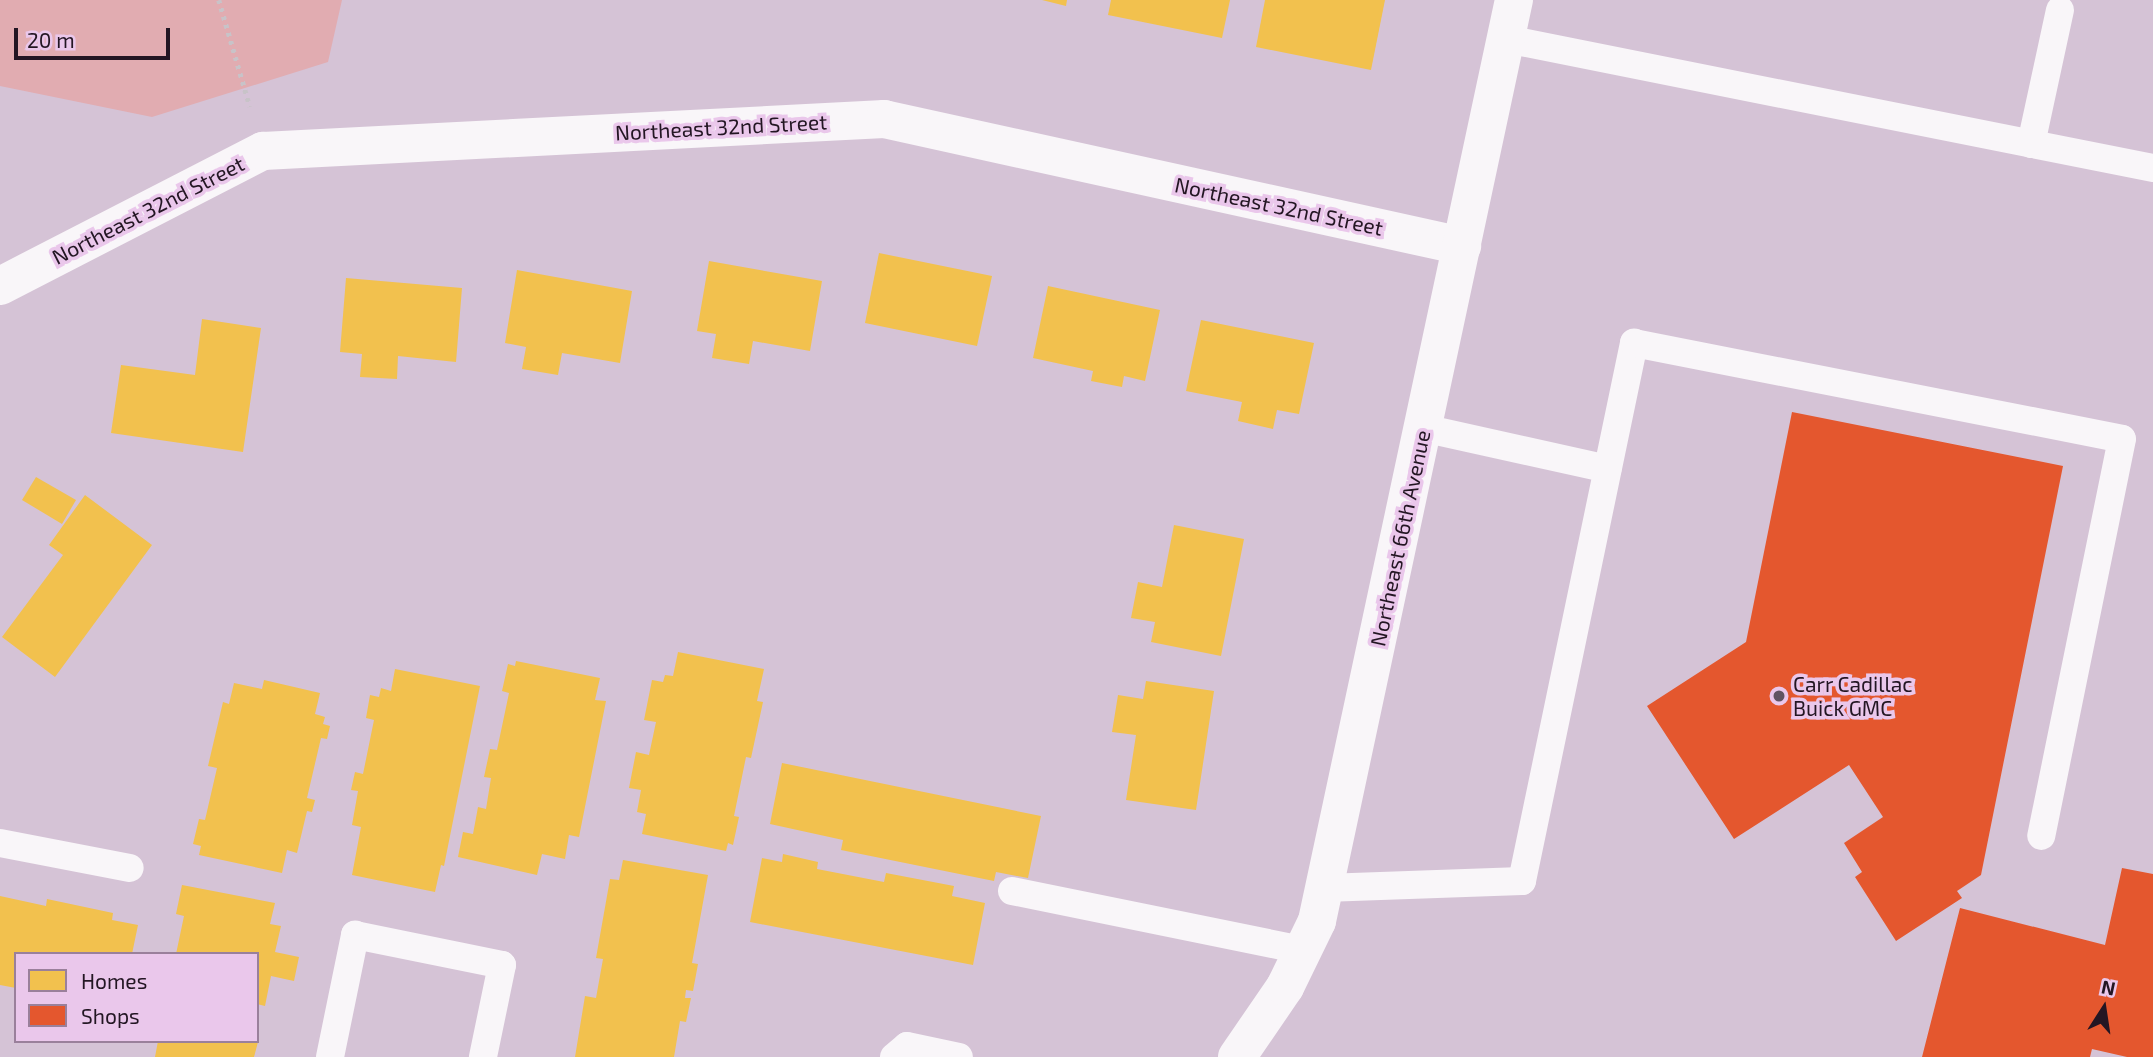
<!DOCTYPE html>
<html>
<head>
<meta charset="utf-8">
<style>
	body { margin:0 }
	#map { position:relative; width:2153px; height:1057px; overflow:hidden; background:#d5c3d6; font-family:"Exo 2",sans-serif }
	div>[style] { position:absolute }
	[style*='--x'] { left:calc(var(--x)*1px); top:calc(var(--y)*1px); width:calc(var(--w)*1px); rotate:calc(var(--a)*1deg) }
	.green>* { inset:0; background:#e1acb1 }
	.homes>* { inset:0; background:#f2c14e }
	.shops>* { inset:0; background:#e4572e }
	.path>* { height:4.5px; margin-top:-2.25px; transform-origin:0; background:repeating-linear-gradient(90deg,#c8c3c8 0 3.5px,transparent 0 8.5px) }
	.service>* { height:28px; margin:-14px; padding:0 14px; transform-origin:14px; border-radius:14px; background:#f9f6f9 }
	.minor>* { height:38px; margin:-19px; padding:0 19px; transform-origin:19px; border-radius:19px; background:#f9f6f9 }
	.dots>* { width:19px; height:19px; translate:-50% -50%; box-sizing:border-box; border:4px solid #eac7eb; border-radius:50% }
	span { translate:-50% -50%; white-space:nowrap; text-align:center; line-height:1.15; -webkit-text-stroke:7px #eac7eb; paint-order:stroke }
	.street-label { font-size:21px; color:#231623 }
	.poi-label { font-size:21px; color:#231623 }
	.left { translate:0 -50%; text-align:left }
	.legend { position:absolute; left:14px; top:952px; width:245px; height:91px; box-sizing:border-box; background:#eac7eb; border:2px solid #9a809b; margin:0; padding:9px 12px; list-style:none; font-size:21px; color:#231623 }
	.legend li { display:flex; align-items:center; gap:14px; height:35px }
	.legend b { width:35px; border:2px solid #9a809b }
	.north { position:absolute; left:2069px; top:973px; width:70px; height:70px; -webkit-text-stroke:5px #eac7eb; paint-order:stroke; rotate:12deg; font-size:19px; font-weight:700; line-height:28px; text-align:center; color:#231623 }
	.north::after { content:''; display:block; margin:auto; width:24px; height:32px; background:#231623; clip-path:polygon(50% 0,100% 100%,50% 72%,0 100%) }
	.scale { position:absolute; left:14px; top:28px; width:156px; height:32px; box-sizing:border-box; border:4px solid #231623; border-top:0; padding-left:9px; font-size:21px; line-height:24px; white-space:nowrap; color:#231623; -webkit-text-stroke:5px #eac7eb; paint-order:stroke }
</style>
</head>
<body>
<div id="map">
	<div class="green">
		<i style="clip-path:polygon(0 0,342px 0,328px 62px,152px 117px,0 86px)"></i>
	</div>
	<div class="homes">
		<i style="clip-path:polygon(1042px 0,1067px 0,1066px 6px)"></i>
		<i style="clip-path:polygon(1111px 0,1230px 0,1222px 38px,1108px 15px)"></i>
		<i style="clip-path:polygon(1265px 0,1385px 0,1371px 70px,1256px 47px)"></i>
		<i style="clip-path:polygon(879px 253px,992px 276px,977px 346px,865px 323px)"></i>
		<i style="clip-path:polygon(709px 261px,822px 281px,810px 351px,753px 341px,749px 364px,712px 358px,716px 334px,697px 331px)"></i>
		<i style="clip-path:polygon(517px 270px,632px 291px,620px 363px,562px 353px,558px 375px,522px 369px,526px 347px,505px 343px)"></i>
		<i style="clip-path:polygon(346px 278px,462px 288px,456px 362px,398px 356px,397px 379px,360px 377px,362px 354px,340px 352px)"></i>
		<i style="clip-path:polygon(1048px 286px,1160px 310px,1145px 381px,1124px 376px,1122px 387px,1091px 381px,1093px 371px,1033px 358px)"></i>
		<i style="clip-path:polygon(202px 319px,261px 328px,243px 452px,111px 433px,121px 365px,195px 375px)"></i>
		<i style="clip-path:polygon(1201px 320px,1314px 343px,1299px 414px,1277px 410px,1273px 429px,1238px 421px,1242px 402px,1186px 391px)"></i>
		<i style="clip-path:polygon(36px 477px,76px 500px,62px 524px,22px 500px)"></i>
		<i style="clip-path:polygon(85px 495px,152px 545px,55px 677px,2px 637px,63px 555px,49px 545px)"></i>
		<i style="clip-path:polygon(1174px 525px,1244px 539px,1221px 656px,1151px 642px,1155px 622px,1131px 618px,1138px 582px,1162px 587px)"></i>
		<i style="clip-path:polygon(678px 652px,764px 669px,757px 701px,763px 702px,751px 758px,746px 757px,734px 816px,739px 817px,733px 845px,728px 843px,726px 851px,642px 834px,646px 814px,637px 812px,641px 790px,629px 788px,636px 752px,649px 755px,656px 722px,644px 720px,652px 680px,663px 682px,665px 675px,673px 676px)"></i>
		<i style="clip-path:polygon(516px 661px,600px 678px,595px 700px,606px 701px,579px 837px,569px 835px,565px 859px,542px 854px,537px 875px,458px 857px,463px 832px,473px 834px,478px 807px,486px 809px,491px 778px,484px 777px,490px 749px,497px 750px,509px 693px,502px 691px,508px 664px,515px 666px)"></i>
		<i style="clip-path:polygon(395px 669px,480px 686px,444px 866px,441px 865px,435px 892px,352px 875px,361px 827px,352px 825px,358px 791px,351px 790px,355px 772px,363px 774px,374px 720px,366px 718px,370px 695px,379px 697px,381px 688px,391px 691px)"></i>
		<i style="clip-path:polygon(264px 680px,320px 693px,315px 714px,325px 717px,323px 724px,330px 726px,327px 739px,321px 738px,307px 798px,315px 800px,312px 812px,307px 811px,297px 853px,287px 850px,282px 873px,199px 855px,201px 846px,193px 844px,199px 819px,205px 820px,217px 768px,208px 766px,223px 702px,229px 704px,234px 683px,262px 689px)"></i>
		<i style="clip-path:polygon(1146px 681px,1214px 691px,1196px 810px,1126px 800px,1136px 735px,1112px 732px,1118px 695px,1143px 699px)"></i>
		<i style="clip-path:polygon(782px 763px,1041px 816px,1028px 878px,996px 872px,994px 881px,841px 850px,843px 840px,770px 824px)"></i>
		<i style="clip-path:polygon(783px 854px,818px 862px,817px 869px,884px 882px,886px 873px,954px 886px,952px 896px,985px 903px,973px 965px,750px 922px,762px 858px,782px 862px)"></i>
		<i style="clip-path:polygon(623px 860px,708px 875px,692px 963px,698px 964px,693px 991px,686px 990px,685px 998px,691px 998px,686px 1022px,680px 1021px,674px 1057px,575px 1057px,585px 996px,596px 998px,603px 959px,596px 958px,610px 879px,619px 880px)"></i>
		<i style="clip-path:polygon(182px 885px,275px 903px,270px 924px,281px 926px,275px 952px,299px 957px,294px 981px,271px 976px,265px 1006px,257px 1004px,257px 954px,176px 954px,184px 916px,176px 914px)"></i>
		<i style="clip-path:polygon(0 896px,46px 906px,47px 899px,113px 913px,112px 920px,138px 925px,132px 954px,16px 954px,16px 988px,0 985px)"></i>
		<i style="clip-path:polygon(158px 1041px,254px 1041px,258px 1042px,254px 1057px,155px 1057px)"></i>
	</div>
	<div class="shops">
		<i style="clip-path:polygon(1792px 412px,2063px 466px,1981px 875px,1957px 891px,1962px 898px,1896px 941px,1855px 877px,1862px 872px,1844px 843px,1883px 817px,1849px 765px,1734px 839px,1647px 706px,1746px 642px)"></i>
		<i style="clip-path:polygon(2122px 868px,2153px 874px,2153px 1057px,2127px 1057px,2092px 1049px,2090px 1057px,1922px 1057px,1960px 908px,2105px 945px)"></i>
	</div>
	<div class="path">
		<i style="--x:219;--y:0;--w:111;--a:73.8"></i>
	</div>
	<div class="service">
		<i style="--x:1506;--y:39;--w:660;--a:11.28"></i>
		<i style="--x:2031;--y:144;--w:137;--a:-77.8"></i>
		<i style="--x:1423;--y:428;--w:189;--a:12.5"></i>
		<i style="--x:0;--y:843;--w:132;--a:10.9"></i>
		<i style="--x:1324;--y:888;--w:198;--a:-2"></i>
		<i style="--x:1522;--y:881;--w:550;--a:-78.24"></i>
		<i style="--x:1634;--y:343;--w:497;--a:11.1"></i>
		<i style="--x:2122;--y:439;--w:405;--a:101.5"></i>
		<i style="--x:1012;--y:891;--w:297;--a:11.5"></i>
		<i style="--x:330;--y:1057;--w:125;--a:-78.4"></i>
		<i style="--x:355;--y:935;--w:150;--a:11.5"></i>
		<i style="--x:502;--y:965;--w:94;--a:101.7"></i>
		<i style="--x:894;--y:1057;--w:17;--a:-40"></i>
		<i style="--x:907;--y:1046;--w:53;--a:11.9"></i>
	</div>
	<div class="minor">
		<i style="--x:0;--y:286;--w:296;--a:-27.2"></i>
		<i style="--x:263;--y:151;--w:622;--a:-2.95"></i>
		<i style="--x:884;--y:119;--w:592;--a:12.39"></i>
		<i style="--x:1237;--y:1057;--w:85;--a:-55.6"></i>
		<i style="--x:1285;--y:987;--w:73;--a:-64.1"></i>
		<i style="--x:1317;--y:921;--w:942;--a:-77.93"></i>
	</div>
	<div class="dots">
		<i style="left:1779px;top:696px;background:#615362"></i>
	</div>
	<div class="street-label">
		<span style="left:721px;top:127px;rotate:-3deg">Northeast 32nd Street</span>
		<span style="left:1279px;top:206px;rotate:12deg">Northeast 32nd Street</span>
		<span style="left:148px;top:210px;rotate:-27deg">Northeast 32nd Street</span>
		<span style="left:1400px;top:538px;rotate:-78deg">Northeast 66th Avenue</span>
	</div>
	<div class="poi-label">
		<span class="left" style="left:1793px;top:696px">Carr Cadillac<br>Buick GMC</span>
	</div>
	<ul class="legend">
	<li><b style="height:19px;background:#f2c14e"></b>Homes</li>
	<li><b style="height:19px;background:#e4572e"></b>Shops</li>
	</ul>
	<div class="north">N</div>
	<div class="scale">20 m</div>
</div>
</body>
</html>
